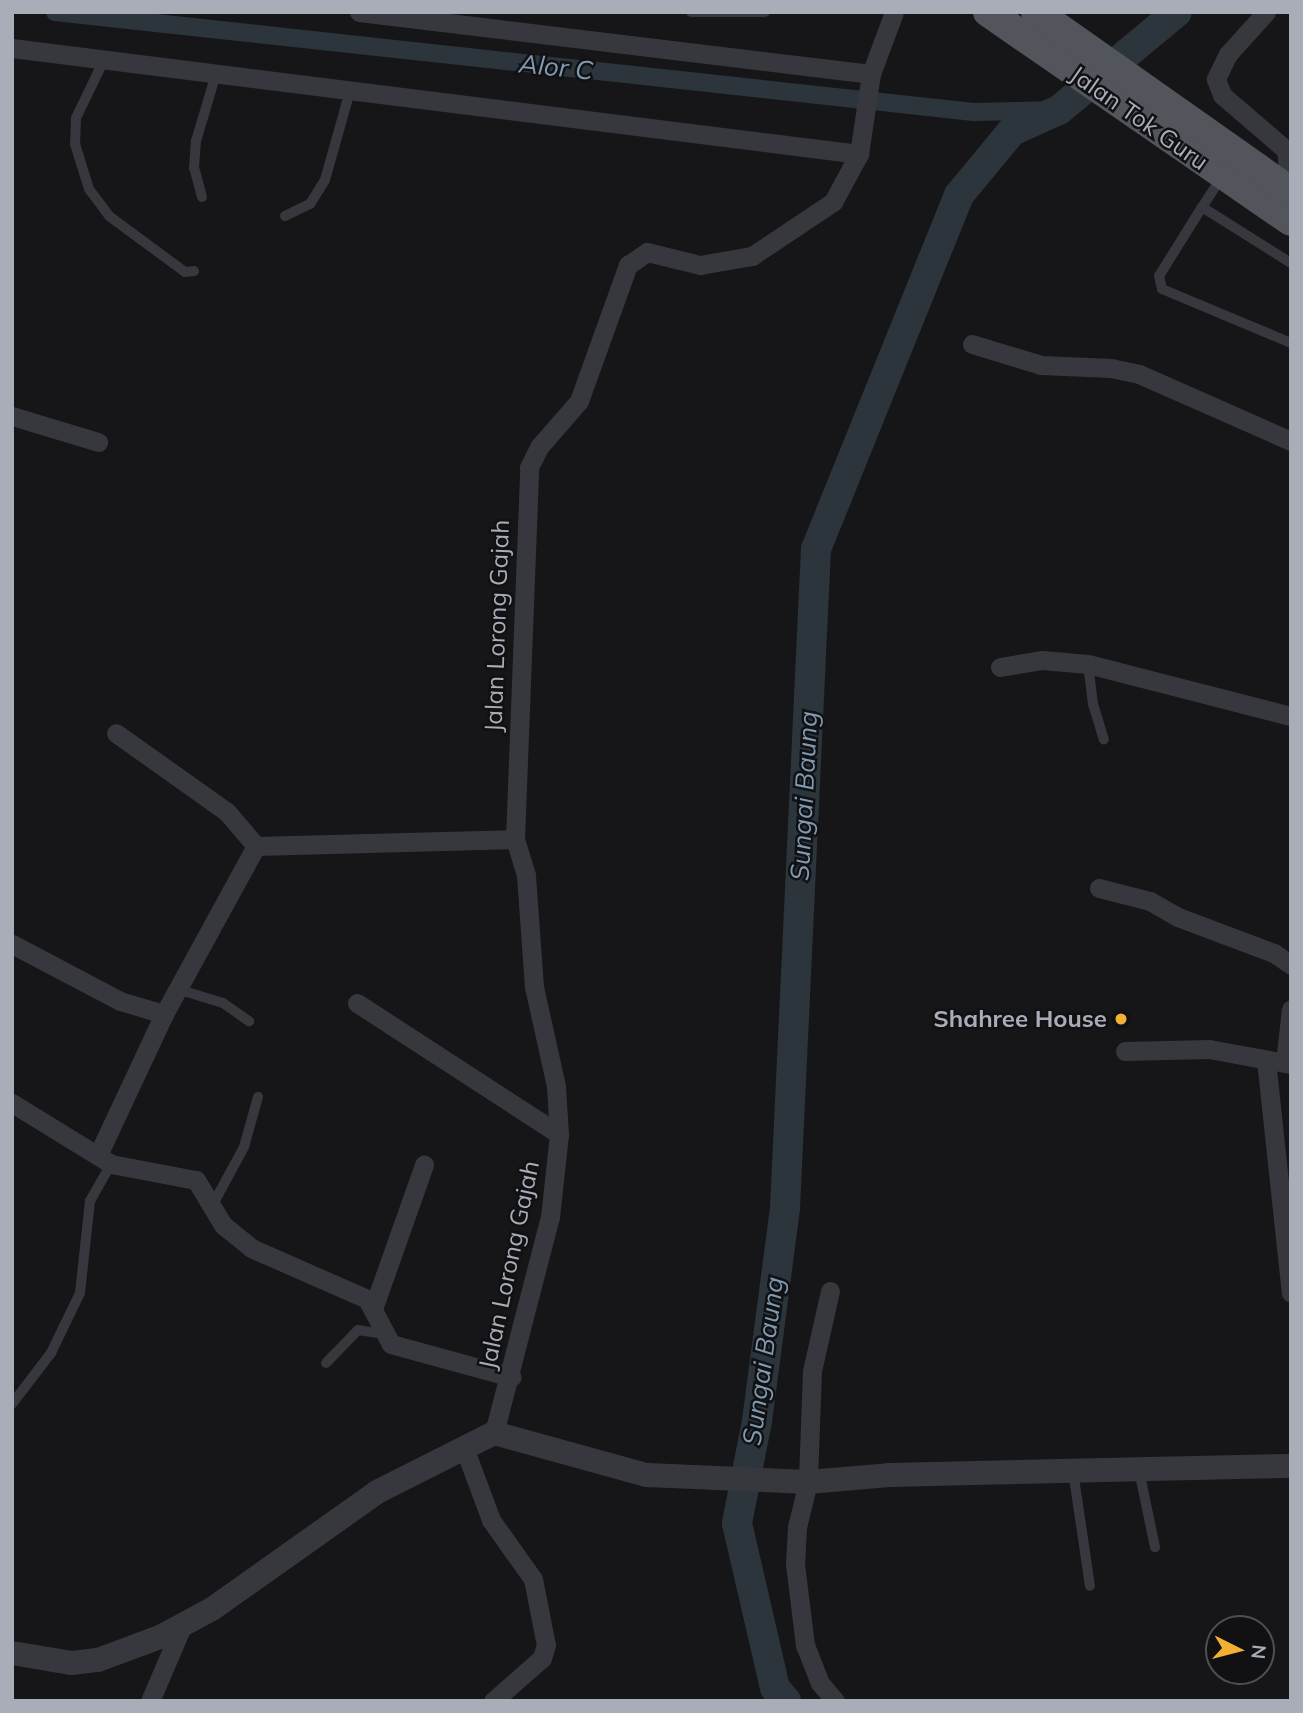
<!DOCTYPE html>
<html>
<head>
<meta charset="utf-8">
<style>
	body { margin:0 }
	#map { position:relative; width:1303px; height:1713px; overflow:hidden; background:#161618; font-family:Mulish,sans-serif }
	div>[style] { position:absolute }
	.canal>* { height:18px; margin:-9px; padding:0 9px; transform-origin:9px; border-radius:9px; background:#2c353c }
	.river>* { height:30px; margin:-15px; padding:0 15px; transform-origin:15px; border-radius:15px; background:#2c353c }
	.service>* { height:10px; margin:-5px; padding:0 5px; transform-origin:5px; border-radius:5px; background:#37383d }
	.minor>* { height:19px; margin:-9.5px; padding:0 9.5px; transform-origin:9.5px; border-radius:9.5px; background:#37383d }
	.tertiary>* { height:24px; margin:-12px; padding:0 12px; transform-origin:12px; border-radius:12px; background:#37383d }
	.primary>* { height:30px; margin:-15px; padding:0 15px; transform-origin:15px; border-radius:15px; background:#53555c }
	.dots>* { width:19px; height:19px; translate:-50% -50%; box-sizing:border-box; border:4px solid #111113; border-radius:50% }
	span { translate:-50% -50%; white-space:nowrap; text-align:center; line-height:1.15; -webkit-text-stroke:5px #111113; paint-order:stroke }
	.street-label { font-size:24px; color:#a8adb8 }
	.poi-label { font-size:24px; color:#a8adb8; font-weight:700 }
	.right { translate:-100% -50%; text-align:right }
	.water-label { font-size:26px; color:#7f9bb3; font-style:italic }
	.frame { position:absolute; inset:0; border:14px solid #a8adb8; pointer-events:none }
	.north { position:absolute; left:1205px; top:1615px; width:70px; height:70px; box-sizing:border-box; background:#111113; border:2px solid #4d4f55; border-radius:50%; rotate:96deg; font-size:19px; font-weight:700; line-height:28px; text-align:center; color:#a8adb8 }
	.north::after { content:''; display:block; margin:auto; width:24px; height:32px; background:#f2b134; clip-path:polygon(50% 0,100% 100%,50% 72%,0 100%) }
</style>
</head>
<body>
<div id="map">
	<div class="canal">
		<div style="left:55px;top:12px;width:924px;rotate:6.21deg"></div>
		<div style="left:974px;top:112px;width:85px;rotate:-1.3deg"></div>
	</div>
	<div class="river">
		<div style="left:786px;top:1701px;width:17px;rotate:-130deg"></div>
		<div style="left:775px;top:1688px;width:169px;rotate:-103deg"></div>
		<div style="left:737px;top:1523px;width:104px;rotate:-78.9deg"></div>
		<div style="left:757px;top:1421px;width:215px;rotate:-82.5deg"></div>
		<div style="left:785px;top:1208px;width:660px;rotate:-87.31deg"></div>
		<div style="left:816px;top:549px;width:382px;rotate:-68deg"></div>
		<div style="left:959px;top:195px;width:83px;rotate:-50.4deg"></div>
		<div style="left:1012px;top:131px;width:51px;rotate:-24.1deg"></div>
		<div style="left:1059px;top:110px;width:153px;rotate:-39.7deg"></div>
	</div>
	<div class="service">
		<div style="left:691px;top:12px;width:74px"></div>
		<div style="left:104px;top:60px;width:64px;rotate:115.8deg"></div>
		<div style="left:76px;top:118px;width:26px;rotate:92deg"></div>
		<div style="left:75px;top:144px;width:47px;rotate:72.7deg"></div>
		<div style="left:89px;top:189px;width:34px;rotate:53deg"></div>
		<div style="left:109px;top:216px;width:94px;rotate:36.4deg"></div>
		<div style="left:185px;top:272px;width:9px;rotate:-6deg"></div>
		<div style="left:1221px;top:178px;width:35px;rotate:123deg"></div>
		<div style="left:1202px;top:207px;width:105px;rotate:32.2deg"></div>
		<div style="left:202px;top:197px;width:30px;rotate:-105deg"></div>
		<div style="left:194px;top:168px;width:27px;rotate:-86deg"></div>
		<div style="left:196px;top:141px;width:70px;rotate:-73.4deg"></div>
		<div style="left:1202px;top:207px;width:81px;rotate:121.9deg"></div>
		<div style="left:1159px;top:276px;width:13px;rotate:77deg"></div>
		<div style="left:1162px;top:289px;width:140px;rotate:22.7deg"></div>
		<div style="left:285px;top:216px;width:28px;rotate:-26deg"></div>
		<div style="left:310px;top:204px;width:28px;rotate:-58deg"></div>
		<div style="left:325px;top:180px;width:92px;rotate:-74.3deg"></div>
		<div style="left:1088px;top:664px;width:40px;rotate:82.9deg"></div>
		<div style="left:1093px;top:704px;width:37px;rotate:73deg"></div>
		<div style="left:177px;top:989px;width:48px;rotate:16.9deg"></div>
		<div style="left:223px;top:1003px;width:32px;rotate:35deg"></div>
		<div style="left:212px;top:1206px;width:67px;rotate:-61.5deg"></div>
		<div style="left:244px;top:1147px;width:52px;rotate:-74.4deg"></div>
		<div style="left:326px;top:1363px;width:46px;rotate:-45.9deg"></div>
		<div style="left:358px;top:1330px;width:25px;rotate:9deg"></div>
		<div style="left:12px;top:1404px;width:64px;rotate:-52.6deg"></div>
		<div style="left:51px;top:1353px;width:67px;rotate:-64.2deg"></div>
		<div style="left:80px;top:1293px;width:93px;rotate:-83.8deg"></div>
		<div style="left:90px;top:1201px;width:43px;rotate:-60.4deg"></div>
		<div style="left:1139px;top:1470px;width:79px;rotate:78.3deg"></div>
		<div style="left:1073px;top:1471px;width:116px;rotate:81.6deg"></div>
	</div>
	<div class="minor">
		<div style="left:359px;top:12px;width:516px;rotate:6.9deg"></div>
		<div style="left:1266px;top:12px;width:57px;rotate:132.1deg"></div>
		<div style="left:1228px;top:54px;width:28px;rotate:116deg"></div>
		<div style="left:1216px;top:79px;width:17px;rotate:69deg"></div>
		<div style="left:1222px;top:95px;width:84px;rotate:40.7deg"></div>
		<div style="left:1286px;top:150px;width:19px;rotate:84deg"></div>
		<div style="left:1288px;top:169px;width:18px;rotate:135deg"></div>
		<div style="left:12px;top:48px;width:854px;rotate:7.13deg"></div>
		<div style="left:972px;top:344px;width:72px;rotate:16.9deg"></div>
		<div style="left:1041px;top:365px;width:70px;rotate:2.5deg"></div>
		<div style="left:1111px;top:368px;width:29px;rotate:12deg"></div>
		<div style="left:1139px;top:374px;width:166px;rotate:23.8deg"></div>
		<div style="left:12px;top:416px;width:90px;rotate:16.8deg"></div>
		<div style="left:1000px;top:667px;width:43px;rotate:-9.5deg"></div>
		<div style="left:1042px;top:660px;width:46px;rotate:5deg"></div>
		<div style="left:1088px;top:664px;width:210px;rotate:14.4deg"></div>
		<div style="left:256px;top:846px;width:259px;rotate:-1.5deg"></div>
		<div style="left:1099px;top:888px;width:53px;rotate:14.3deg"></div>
		<div style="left:1150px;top:901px;width:32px;rotate:30deg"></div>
		<div style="left:1178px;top:917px;width:103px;rotate:20.6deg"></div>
		<div style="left:1274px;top:953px;width:21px;rotate:35deg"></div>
		<div style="left:12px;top:944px;width:122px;rotate:27.8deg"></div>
		<div style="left:120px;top:1001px;width:46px;rotate:16.5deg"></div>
		<div style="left:164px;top:1014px;width:192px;rotate:-61.3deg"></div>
		<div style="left:256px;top:846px;width:45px;rotate:-130.5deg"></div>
		<div style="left:227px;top:812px;width:136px;rotate:-144.6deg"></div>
		<div style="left:357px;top:1003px;width:241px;rotate:33deg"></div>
		<div style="left:1125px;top:1051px;width:84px;rotate:-1.4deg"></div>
		<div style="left:1209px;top:1049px;width:83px;rotate:10.4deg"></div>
		<div style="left:1266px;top:1060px;width:234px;rotate:83.9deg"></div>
		<div style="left:1285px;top:1063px;width:54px;rotate:-83.7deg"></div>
		<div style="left:12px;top:1103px;width:116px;rotate:31.6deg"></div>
		<div style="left:111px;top:1164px;width:86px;rotate:10.7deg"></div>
		<div style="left:196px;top:1180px;width:52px;rotate:59deg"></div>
		<div style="left:223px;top:1225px;width:36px;rotate:39deg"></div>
		<div style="left:251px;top:1248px;width:127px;rotate:23.7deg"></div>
		<div style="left:367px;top:1299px;width:51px;rotate:61.9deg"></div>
		<div style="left:391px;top:1344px;width:125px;rotate:15.3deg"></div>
		<div style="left:98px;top:1155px;width:156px;rotate:-64.9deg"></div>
		<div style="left:830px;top:1291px;width:82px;rotate:102.7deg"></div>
		<div style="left:812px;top:1371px;width:111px;rotate:92.1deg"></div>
		<div style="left:808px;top:1482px;width:46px;rotate:103.7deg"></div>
		<div style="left:797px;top:1527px;width:37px;rotate:93deg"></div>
		<div style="left:795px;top:1564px;width:82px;rotate:83deg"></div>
		<div style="left:805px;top:1645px;width:41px;rotate:68.5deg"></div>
		<div style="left:820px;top:1683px;width:23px;rotate:50deg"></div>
		<div style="left:374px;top:1306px;width:150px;rotate:-70.5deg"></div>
		<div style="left:494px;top:1433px;width:223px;rotate:-75.5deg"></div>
		<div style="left:550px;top:1217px;width:83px;rotate:-83.8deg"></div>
		<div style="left:559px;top:1134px;width:48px;rotate:-93.6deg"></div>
		<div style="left:556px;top:1086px;width:101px;rotate:-102.5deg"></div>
		<div style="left:534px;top:987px;width:112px;rotate:-94.1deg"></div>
		<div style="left:526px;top:875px;width:38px;rotate:-107deg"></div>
		<div style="left:515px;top:839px;width:372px;rotate:-87.8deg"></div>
		<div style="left:529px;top:467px;width:22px;rotate:-63deg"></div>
		<div style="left:539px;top:447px;width:61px;rotate:-49deg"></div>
		<div style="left:579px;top:401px;width:145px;rotate:-70.2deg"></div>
		<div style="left:628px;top:265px;width:23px;rotate:-34deg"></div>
		<div style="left:647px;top:252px;width:55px;rotate:13.8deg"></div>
		<div style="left:700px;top:265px;width:53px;rotate:-9.8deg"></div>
		<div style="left:752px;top:256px;width:97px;rotate:-33.7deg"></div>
		<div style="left:833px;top:202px;width:55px;rotate:-61.6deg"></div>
		<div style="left:859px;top:154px;width:81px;rotate:-81.5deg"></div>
		<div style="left:871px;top:74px;width:66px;rotate:-69.6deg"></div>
		<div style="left:465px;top:1450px;width:75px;rotate:69.6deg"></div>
		<div style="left:491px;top:1520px;width:72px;rotate:54.6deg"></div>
		<div style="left:533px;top:1579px;width:67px;rotate:78.9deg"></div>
		<div style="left:546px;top:1645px;width:14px;rotate:107deg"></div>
		<div style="left:542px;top:1658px;width:65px;rotate:138.7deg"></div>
		<div style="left:150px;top:1701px;width:84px;rotate:-66.8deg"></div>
	</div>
	<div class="tertiary">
		<div style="left:12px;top:1653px;width:61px;rotate:9.5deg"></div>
		<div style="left:72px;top:1663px;width:26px;rotate:-7deg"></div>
		<div style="left:98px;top:1660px;width:66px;rotate:-20.4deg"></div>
		<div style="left:160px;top:1637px;width:59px;rotate:-28.3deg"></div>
		<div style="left:212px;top:1609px;width:202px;rotate:-35.3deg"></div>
		<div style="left:377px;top:1492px;width:131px;rotate:-26.8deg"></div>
		<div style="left:494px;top:1433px;width:159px;rotate:15.4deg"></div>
		<div style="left:647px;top:1475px;width:161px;rotate:2.5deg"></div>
		<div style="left:808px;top:1482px;width:81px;rotate:-4.9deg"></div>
		<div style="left:889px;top:1475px;width:402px;rotate:-1.3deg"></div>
	</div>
	<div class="primary">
		<div style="left:988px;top:12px;width:368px;rotate:34.6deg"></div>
		<div style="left:1036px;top:12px;width:312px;rotate:35.2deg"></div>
	</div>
	<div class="dots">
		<div style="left:1121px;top:1019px;background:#f2b134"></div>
	</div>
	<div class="street-label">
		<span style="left:1139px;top:118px;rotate:35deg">Jalan Tok Guru</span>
		<span style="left:497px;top:626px;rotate:-88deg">Jalan Lorong Gajah</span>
		<span style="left:509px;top:1265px;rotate:-78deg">Jalan Lorong Gajah</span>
	</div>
	<div class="poi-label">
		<span class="right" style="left:1107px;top:1019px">Shahree House</span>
	</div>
	<div class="water-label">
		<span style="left:556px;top:67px;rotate:6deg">Alor C</span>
		<span style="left:804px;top:796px;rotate:-87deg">Sungai Baung</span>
		<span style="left:763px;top:1361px;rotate:-82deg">Sungai Baung</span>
	</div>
	<div class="frame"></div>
	<div class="north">N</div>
</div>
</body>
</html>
